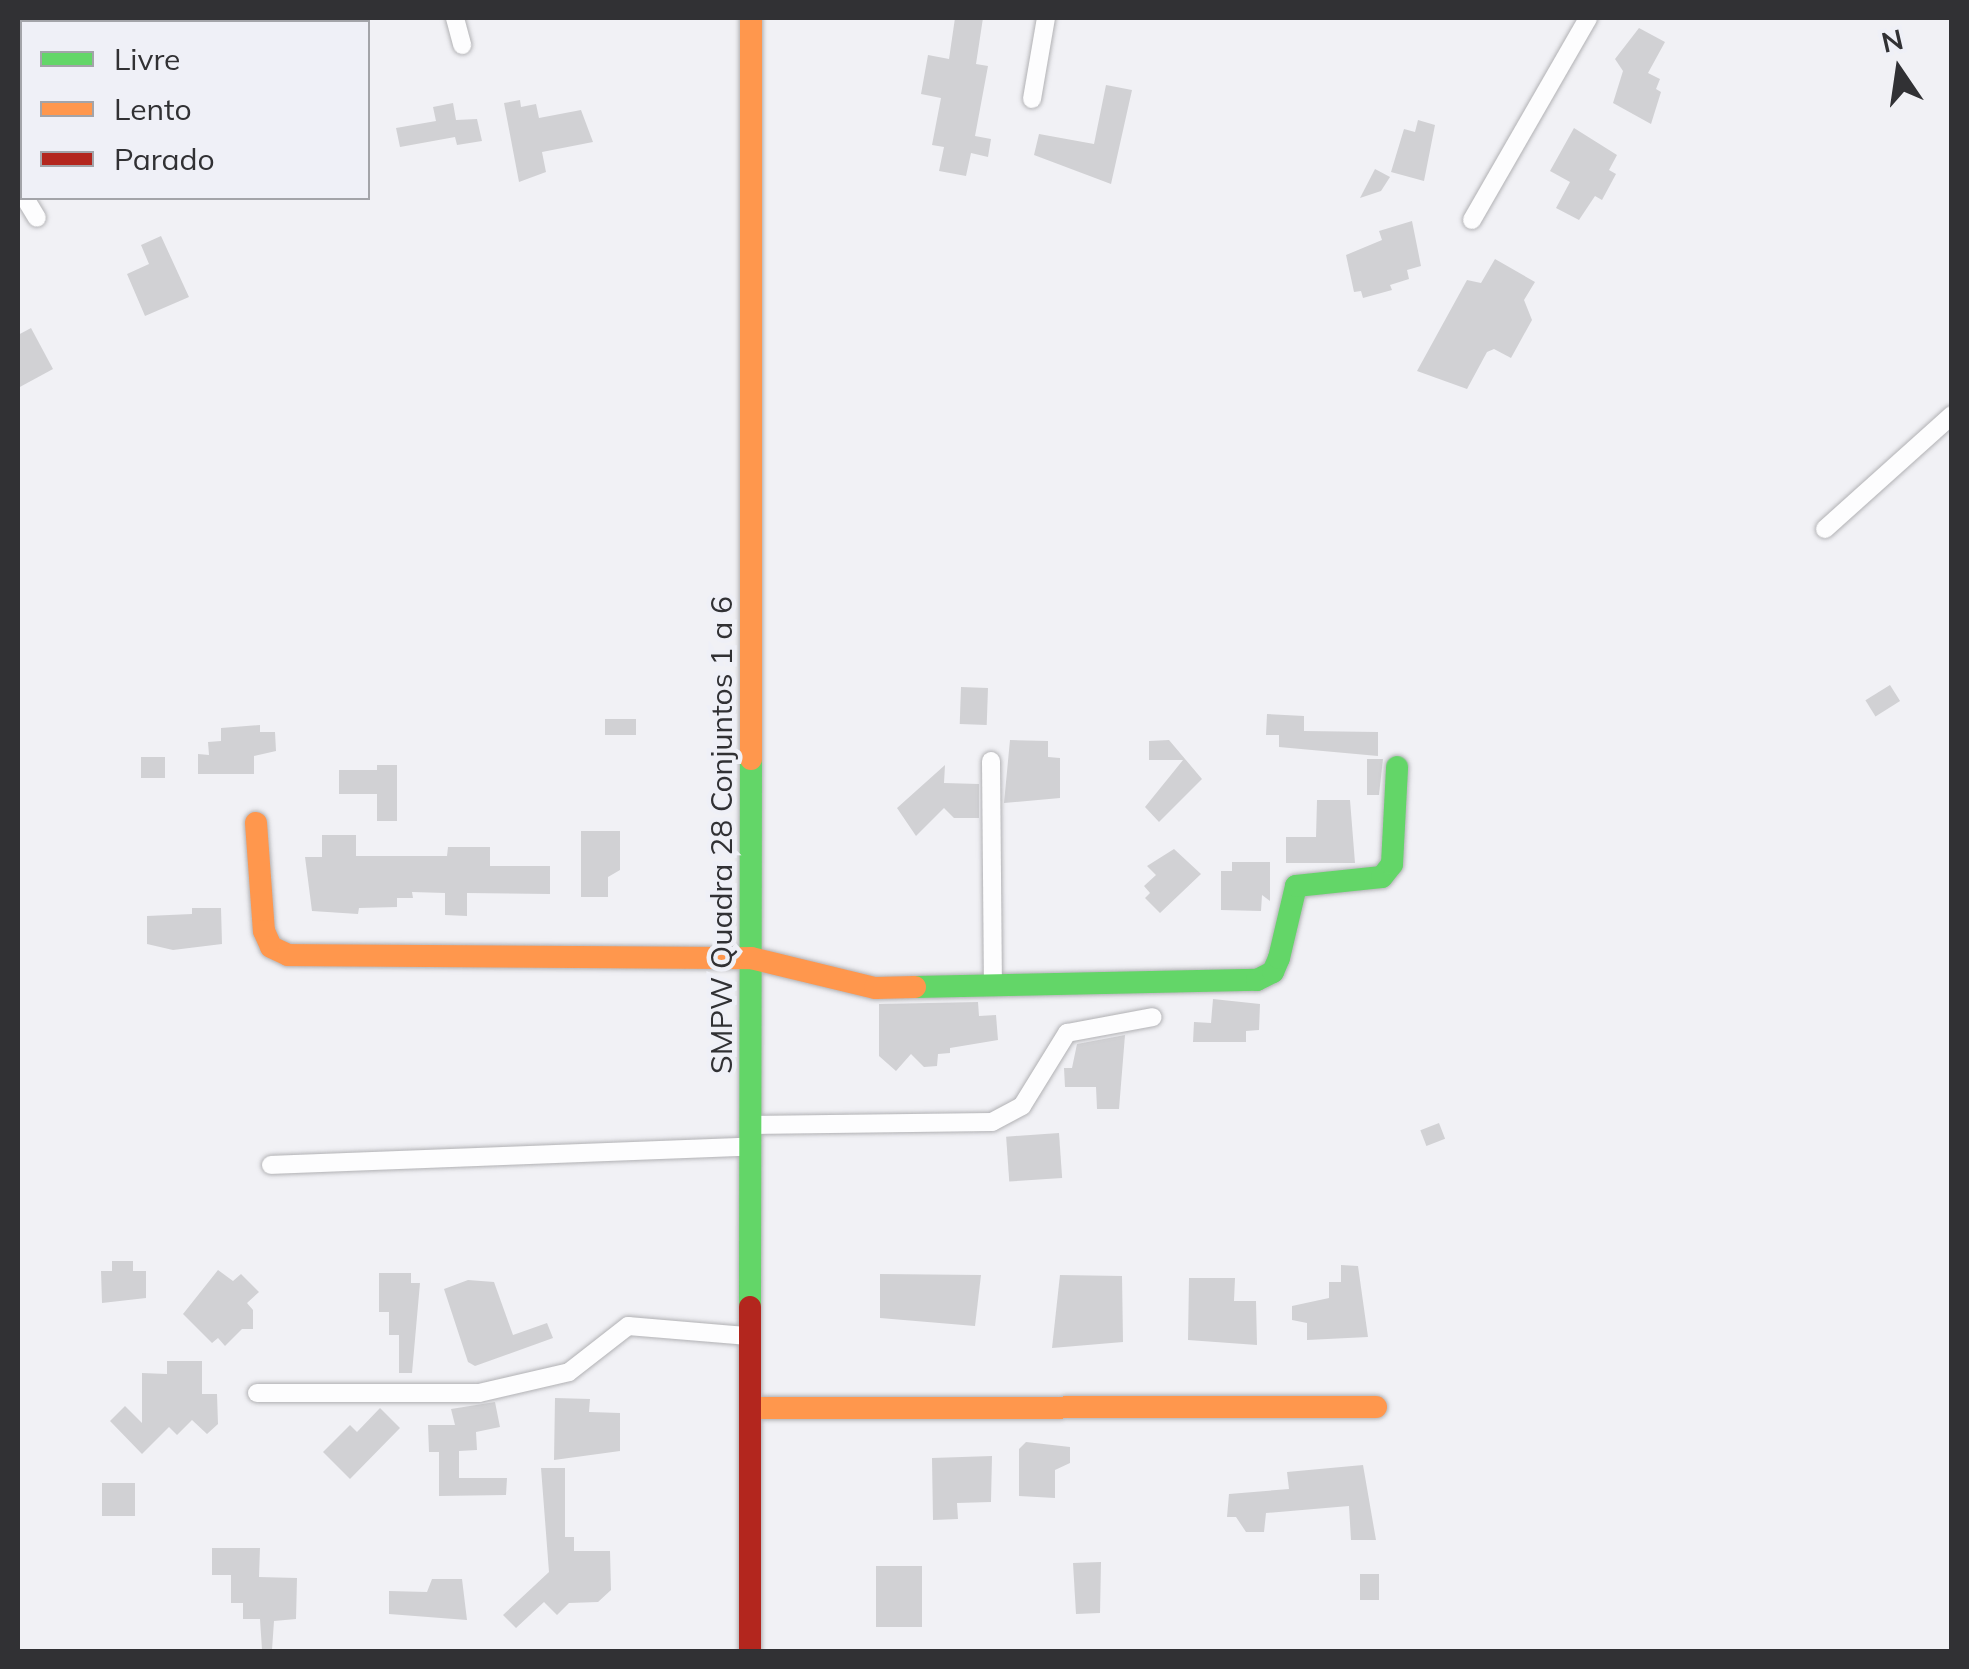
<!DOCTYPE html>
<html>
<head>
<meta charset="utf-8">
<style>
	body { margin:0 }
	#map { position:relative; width:1969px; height:1669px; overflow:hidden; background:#f1f1f5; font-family:Mulish,sans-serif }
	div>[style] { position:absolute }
	.building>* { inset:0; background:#d1d1d4; transform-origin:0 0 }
	.roads { filter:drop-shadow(0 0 2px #b1b1b4) drop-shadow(0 0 2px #b1b1b4) }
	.street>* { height:18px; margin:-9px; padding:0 9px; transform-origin:9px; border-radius:9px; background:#fdfdfe }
	.fast>* { height:22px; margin:-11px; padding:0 11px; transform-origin:11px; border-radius:11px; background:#63d668 }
	.slow>* { height:22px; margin:-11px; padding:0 11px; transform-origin:11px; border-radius:11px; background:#ff974d }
	.jam>* { height:22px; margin:-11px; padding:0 11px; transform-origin:11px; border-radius:11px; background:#b3261e }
	span { translate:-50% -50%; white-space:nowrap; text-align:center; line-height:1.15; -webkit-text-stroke:9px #eff0f7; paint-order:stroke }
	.street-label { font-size:30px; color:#313134 }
	.frame { position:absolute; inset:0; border:20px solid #313134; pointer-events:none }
	.legend { position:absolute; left:20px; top:20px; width:350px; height:180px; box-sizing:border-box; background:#eff0f7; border:2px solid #a3a4a9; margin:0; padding:12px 18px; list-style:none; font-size:30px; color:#313134 }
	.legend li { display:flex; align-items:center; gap:20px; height:50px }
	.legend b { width:50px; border:2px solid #a3a4a9 }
	.north { position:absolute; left:1849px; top:20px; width:100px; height:100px; -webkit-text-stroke:8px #eff0f7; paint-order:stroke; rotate:347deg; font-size:28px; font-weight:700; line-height:40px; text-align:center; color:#313134 }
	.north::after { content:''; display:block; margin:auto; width:35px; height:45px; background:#313134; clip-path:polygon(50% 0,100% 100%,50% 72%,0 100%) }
</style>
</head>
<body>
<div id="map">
	<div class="building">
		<div style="clip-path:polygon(955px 18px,983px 18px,976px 64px,988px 66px,975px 136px,991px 139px,988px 157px,971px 153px,966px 176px,939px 171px,944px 147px,932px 145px,941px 98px,921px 94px,928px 55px,949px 59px)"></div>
		<div style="clip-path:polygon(1639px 28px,1665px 42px,1648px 73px,1660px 79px,1656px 89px,1661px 92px,1651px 124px,1613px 103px,1623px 71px,1615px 59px)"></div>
		<div style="clip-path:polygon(1106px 85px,1132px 90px,1111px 184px,1034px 155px,1039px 134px,1094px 144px)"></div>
		<div style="clip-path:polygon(520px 100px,521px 107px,536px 104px,539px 118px,581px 110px,593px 142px,542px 152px,546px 172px,519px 182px,504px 103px)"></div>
		<div style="clip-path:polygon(453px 103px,456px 120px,477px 119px,482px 141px,457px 145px,455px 137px,400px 147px,396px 128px,436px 121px,433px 107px)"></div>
		<div style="clip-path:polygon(1418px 120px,1435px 125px,1424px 181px,1391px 172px,1404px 129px,1415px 132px)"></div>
		<div style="clip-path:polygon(1574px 128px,1617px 155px,1609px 170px,1616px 174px,1602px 200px,1595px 196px,1579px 220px,1556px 208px,1570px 182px,1550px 171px)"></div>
		<div style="clip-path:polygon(1375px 169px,1390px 177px,1381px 191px,1360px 198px)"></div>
		<div style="clip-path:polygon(1412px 221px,1421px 266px,1407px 270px,1409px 279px,1390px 285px,1392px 290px,1363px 298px,1361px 291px,1354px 292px,1346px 255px,1382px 240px,1379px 231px)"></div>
		<div style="clip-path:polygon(161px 236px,189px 297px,145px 316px,127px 274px,149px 264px,141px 245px)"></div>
		<div style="clip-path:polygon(1495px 259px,1535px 282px,1524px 300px,1532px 320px,1511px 358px,1494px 349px,1487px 352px,1467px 389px,1417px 371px,1467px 280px,1481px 283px)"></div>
		<div style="clip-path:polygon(31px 328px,53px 369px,18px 388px,18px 335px)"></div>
		<div style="left:1890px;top:685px;width:19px;height:29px;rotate:58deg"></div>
		<div style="left:988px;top:688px;width:37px;height:27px;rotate:92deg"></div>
		<div style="clip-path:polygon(1267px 714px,1304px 716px,1304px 731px,1378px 732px,1378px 756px,1279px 747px,1279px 735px,1266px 735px)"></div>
		<div style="left:605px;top:719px;width:31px;height:16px"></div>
		<div style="clip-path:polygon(260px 725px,260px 732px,275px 732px,276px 751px,254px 756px,254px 774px,198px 774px,198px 754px,209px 755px,208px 742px,221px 741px,221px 728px)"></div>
		<div style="clip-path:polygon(1010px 740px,1048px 741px,1048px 757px,1060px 758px,1060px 798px,1004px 803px)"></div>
		<div style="clip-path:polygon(1169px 740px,1202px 779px,1159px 822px,1145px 807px,1183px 760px,1149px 760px,1149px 741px)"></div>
		<div style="left:141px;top:757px;width:24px;height:21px"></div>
		<div style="clip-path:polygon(1367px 759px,1383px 759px,1379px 795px,1367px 795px)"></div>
		<div style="clip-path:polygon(377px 765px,397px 765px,397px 821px,377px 821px,377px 794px,339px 794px,339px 770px,377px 770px)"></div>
		<div style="clip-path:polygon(945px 765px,944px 783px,979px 784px,979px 818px,954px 818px,944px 808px,916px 836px,897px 808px)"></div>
		<div style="clip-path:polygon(1317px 800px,1350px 800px,1355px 863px,1286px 863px,1286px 837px,1316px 837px)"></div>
		<div style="clip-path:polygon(581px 831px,620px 831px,620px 870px,608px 877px,608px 897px,581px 897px)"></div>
		<div style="clip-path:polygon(322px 835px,356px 835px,356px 856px,447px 856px,448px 847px,490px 847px,490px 866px,550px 866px,550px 894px,467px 893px,467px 916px,445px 915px,445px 893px,412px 892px,413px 898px,397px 898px,397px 907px,359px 908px,358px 914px,312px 911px,305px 857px,322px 857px)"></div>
		<div style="clip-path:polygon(1174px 849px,1201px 874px,1160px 913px,1145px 898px,1150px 893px,1144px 886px,1156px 875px,1147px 866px)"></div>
		<div style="clip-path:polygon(1232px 862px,1270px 862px,1270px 901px,1262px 895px,1261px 911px,1221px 910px,1221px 871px,1232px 871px)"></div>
		<div style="clip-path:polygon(192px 908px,221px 908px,222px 944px,173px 950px,147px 944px,147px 916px,192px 914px)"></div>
		<div style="clip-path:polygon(1213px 999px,1260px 1004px,1259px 1030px,1246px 1031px,1246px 1042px,1193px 1042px,1194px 1022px,1211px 1023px)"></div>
		<div style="clip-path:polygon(978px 1002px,979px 1016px,996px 1015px,998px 1040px,950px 1048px,950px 1053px,938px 1054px,937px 1066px,924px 1067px,911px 1054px,896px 1071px,879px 1056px,879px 1004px)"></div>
		<div style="clip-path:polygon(1125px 1035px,1119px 1109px,1097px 1109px,1096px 1087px,1065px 1087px,1064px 1068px,1072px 1068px,1077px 1044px)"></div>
		<div style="left:1439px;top:1123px;width:17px;height:20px;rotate:69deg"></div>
		<div style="left:1059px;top:1133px;width:45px;height:53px;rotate:86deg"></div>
		<div style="clip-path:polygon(112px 1261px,133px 1261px,133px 1271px,146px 1271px,146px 1298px,102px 1303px,101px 1271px,112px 1271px)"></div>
		<div style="clip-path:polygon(1341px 1265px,1358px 1266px,1368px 1337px,1307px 1340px,1307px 1323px,1292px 1320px,1292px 1306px,1329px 1298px,1329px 1282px,1341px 1282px)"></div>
		<div style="clip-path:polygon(218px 1270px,233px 1281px,241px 1274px,259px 1292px,247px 1303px,253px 1310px,253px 1329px,242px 1329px,225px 1346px,218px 1338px,212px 1343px,183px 1314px)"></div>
		<div style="clip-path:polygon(379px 1273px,411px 1273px,411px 1283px,420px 1283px,412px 1373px,399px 1373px,399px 1335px,389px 1335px,389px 1312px,379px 1312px)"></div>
		<div style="clip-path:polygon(880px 1274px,981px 1275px,975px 1326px,880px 1318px)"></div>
		<div style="clip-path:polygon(1060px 1275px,1122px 1276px,1123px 1342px,1052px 1348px)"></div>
		<div style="clip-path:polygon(1189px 1278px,1235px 1278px,1234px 1301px,1256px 1301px,1257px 1345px,1188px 1340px)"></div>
		<div style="clip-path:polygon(468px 1280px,494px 1282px,513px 1335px,547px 1323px,553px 1338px,475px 1366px,468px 1362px,444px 1289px)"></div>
		<div style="clip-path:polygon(167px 1361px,202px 1361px,202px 1394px,217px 1394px,218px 1424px,207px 1434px,192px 1420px,177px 1435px,169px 1427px,142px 1454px,110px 1421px,125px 1406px,142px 1423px,142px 1373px,167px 1374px)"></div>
		<div style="clip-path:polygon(555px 1398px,590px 1399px,589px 1412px,620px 1413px,620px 1451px,554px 1460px)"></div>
		<div style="clip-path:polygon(495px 1402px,500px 1427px,476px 1432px,477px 1450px,459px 1451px,459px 1478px,507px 1478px,506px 1495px,439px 1496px,439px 1452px,429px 1452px,428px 1425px,455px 1425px,451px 1409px)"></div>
		<div style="clip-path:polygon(380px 1408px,400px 1428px,350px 1479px,323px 1452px,350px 1425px,357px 1432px)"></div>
		<div style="clip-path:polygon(1026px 1442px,1070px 1447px,1070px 1463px,1055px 1470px,1055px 1498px,1019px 1496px,1019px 1449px)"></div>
		<div style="clip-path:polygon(992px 1456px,991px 1502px,957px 1503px,958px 1519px,933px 1520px,932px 1458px)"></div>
		<div style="clip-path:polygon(1363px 1465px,1376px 1540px,1351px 1540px,1349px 1506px,1266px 1513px,1264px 1532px,1246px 1532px,1236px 1517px,1227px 1517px,1229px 1494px,1289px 1489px,1287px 1472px)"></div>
		<div style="clip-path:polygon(541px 1468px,565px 1468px,565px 1537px,574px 1537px,574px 1551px,610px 1551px,611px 1590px,598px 1602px,569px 1603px,557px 1615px,544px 1602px,516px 1628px,503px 1615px,549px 1572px)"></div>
		<div style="left:102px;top:1483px;width:33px;height:33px"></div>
		<div style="clip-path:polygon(212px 1548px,260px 1548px,259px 1577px,297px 1578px,296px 1619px,274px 1621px,272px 1650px,262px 1650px,260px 1619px,243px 1619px,243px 1603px,231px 1603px,231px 1575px,212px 1575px)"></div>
		<div style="clip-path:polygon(1101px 1562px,1100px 1613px,1076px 1614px,1073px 1563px)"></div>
		<div style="left:876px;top:1566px;width:46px;height:61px"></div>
		<div style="left:1360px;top:1574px;width:19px;height:26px"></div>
		<div style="clip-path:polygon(432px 1579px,462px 1579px,467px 1620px,389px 1614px,389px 1591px,427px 1592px)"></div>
	</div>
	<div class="roads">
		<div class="street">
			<div style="left:207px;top:18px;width:4px;rotate:63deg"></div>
			<div style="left:455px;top:18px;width:28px;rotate:75deg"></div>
			<div style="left:1032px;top:99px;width:82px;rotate:-80.2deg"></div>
			<div style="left:25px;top:198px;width:23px;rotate:59deg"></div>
			<div style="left:1472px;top:220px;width:233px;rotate:-60.1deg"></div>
			<div style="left:1825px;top:529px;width:171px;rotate:-41.9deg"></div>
			<div style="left:991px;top:761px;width:224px;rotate:89.5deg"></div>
			<div style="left:750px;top:1125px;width:242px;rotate:-0.7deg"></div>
			<div style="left:992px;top:1122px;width:34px;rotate:-28deg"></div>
			<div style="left:1022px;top:1106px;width:86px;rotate:-58.3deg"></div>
			<div style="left:1067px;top:1033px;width:87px;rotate:-10.5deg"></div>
			<div style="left:271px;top:1165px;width:478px;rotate:-2.2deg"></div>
			<div style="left:257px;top:1393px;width:222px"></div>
			<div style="left:479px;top:1393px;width:92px;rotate:-13.1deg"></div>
			<div style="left:569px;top:1372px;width:75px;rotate:-37.9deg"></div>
			<div style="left:628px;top:1326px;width:118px;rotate:4.8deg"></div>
		</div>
		<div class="fast">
			<div style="left:915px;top:987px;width:342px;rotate:-1.2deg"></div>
			<div style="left:1257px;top:980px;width:18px;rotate:-27deg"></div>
			<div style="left:1273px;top:972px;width:15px;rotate:-67deg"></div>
			<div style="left:1279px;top:958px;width:74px;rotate:-76.7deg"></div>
			<div style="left:1296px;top:886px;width:86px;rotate:-6deg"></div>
			<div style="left:1382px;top:877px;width:16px;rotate:-52deg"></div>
			<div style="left:1392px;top:864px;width:97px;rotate:-87deg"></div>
			<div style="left:750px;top:1307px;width:548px;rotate:-89.9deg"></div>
		</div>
		<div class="slow">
			<div style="left:751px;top:759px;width:741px;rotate:-90deg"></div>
			<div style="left:256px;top:823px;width:108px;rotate:85.8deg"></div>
			<div style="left:264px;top:931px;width:17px;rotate:66deg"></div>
			<div style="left:271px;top:947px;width:19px;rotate:25deg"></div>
			<div style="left:288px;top:955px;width:463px;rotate:0.4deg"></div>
			<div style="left:751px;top:958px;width:128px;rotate:13.6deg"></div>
			<div style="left:875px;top:988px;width:40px;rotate:-1.4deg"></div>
			<div style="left:750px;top:1408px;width:626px;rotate:-0.09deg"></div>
		</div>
		<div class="jam">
			<div style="left:750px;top:1652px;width:345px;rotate:-90deg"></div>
		</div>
	</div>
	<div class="street-label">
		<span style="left:721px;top:835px;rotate:-90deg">SMPW Quadra 28 Conjuntos 1 a 6</span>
	</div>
	<div class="frame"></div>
	<ul class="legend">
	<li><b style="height:12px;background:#63d668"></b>Livre</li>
	<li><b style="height:12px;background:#ff974d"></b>Lento</li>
	<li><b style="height:12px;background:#b3261e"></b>Parado</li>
	</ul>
	<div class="north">N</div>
</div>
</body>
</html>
